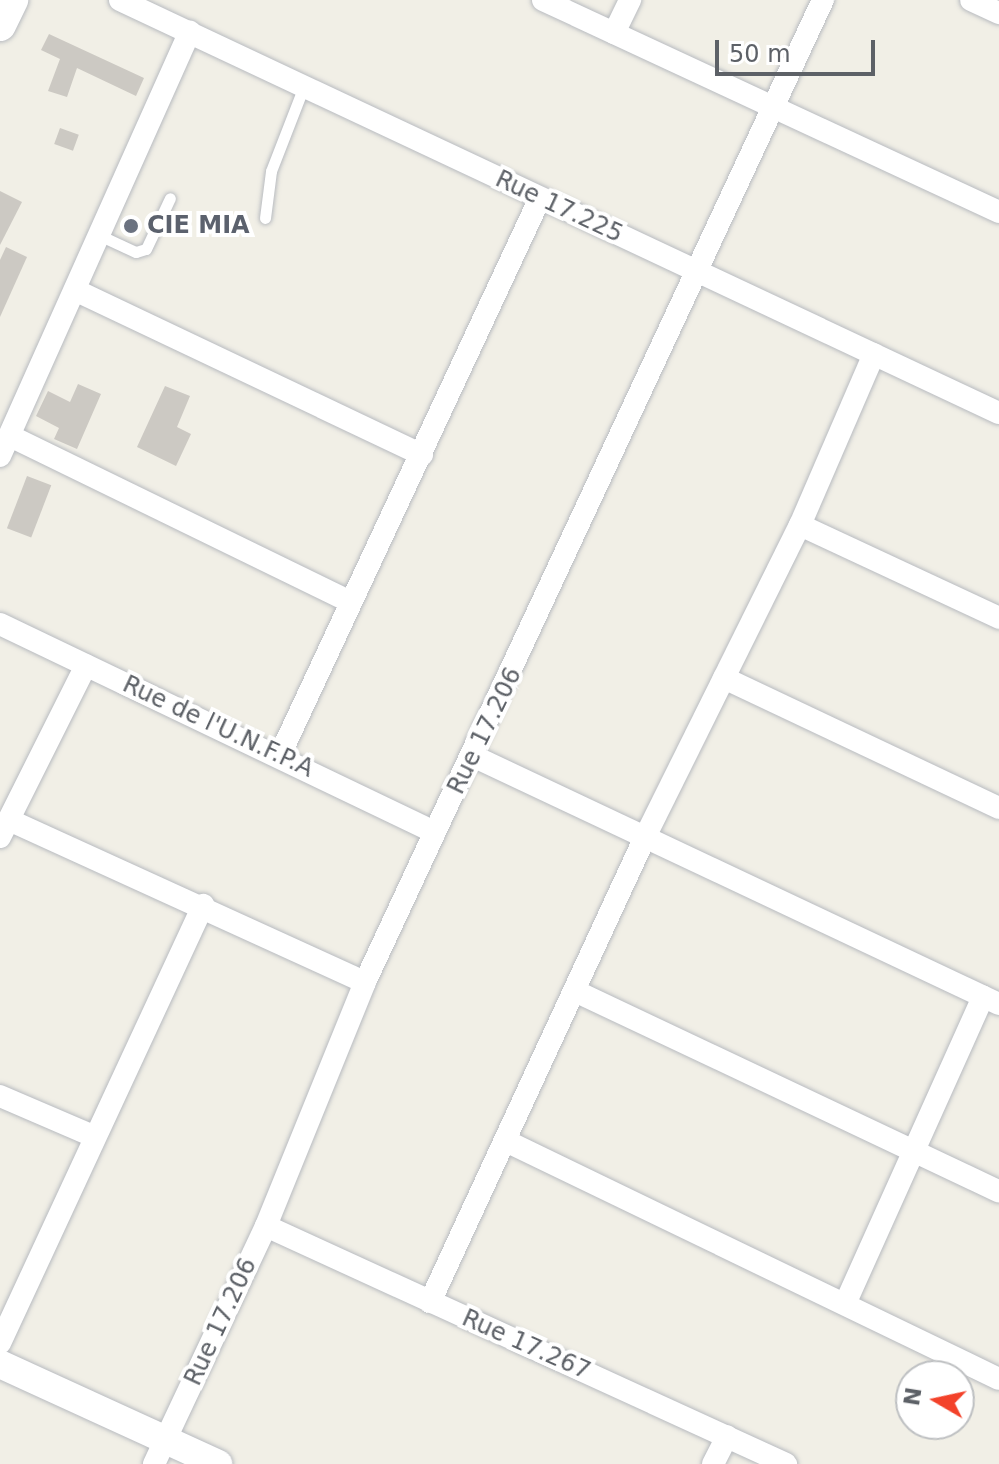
<!DOCTYPE html>
<html>
<head>
<meta charset="utf-8">
<style>
	body { margin:0 }
	#map { position:relative; width:999px; height:1464px; overflow:hidden; background:#f1efe6; font-family:"DejaVu Sans",sans-serif }
	div>[style] { position:absolute }
	.building>* { inset:0; background:#ccc9c3; transform-origin:0 0 }
	.roads { filter:drop-shadow(0 0 2px #b8bbc0) drop-shadow(0 0 2px #b8bbc0) }
	.service>* { height:11px; margin:-5.5px; padding:0 5.5px; transform-origin:5.5px; border-radius:5.5px; background:#fff }
	.minor>* { height:22px; margin:-11px; padding:0 11px; transform-origin:11px; border-radius:11px; background:#fff }
	.tertiary>* { height:28px; margin:-14px; padding:0 14px; transform-origin:14px; border-radius:14px; background:#fff }
	.secondary>* { height:32px; margin:-16px; padding:0 16px; transform-origin:16px; border-radius:16px; background:#fff }
	.dots>* { width:22px; height:22px; translate:-50% -50%; box-sizing:border-box; border:4px solid #fff; border-radius:50% }
	span { translate:-50% -50%; white-space:nowrap; text-align:center; line-height:1.15; -webkit-text-stroke:8px #fff; paint-order:stroke }
	.street-label { font-size:24px; color:#5d6167 }
	.worship-label { font-size:24px; color:#5b616d; font-weight:700 }
	.left { translate:0 -50%; text-align:left }
	.north { position:absolute; left:895px; top:1360px; width:80px; height:80px; box-sizing:border-box; background:#fff; border:2px solid #bec0c2; border-radius:50%; rotate:279deg; font-size:22px; font-weight:700; line-height:32px; text-align:center; color:#5d6167 }
	.north::after { content:''; display:block; margin:auto; width:28px; height:36px; background:#f3422a; clip-path:polygon(50% 0,100% 100%,50% 72%,0 100%) }
	.scale { position:absolute; left:715px; top:40px; width:160px; height:36px; box-sizing:border-box; border:4px solid #5d6167; border-top:0; padding-left:10px; font-size:24px; line-height:28px; white-space:nowrap; color:#5d6167; -webkit-text-stroke:6px #fff; paint-order:stroke }
</style>
</head>
<body>
<div id="map">
	<div class="building">
		<div style="clip-path:polygon(49px 34px,144px 78px,136px 96px,77px 68px,67px 97px,48px 91px,60px 59px,41px 50px)"></div>
		<div style="left:60px;top:128px;width:20px;height:17px;rotate:20deg"></div>
		<div style="clip-path:polygon(0 191px,22px 202px,0 245px)"></div>
		<div style="clip-path:polygon(6px 247px,27px 257px,0 317px,0 260px)"></div>
		<div style="clip-path:polygon(78px 384px,101px 394px,77px 449px,54px 439px,59px 428px,36px 416px,48px 391px,70px 402px)"></div>
		<div style="clip-path:polygon(165px 386px,190px 396px,177px 427px,191px 434px,176px 466px,137px 447px)"></div>
		<div style="left:27px;top:476px;width:26px;height:56px;rotate:21deg"></div>
	</div>
	<div class="roads">
		<div class="service">
			<div style="left:265px;top:218px;width:47px;rotate:-82.7deg"></div>
			<div style="left:271px;top:171px;width:91px;rotate:-68.8deg"></div>
			<div style="left:101px;top:236px;width:38px;rotate:25deg"></div>
			<div style="left:136px;top:252px;width:10px;rotate:-17deg"></div>
			<div style="left:146px;top:249px;width:56px;rotate:-64.8deg"></div>
		</div>
		<div class="minor">
			<div style="left:120px;top:0;width:971px;rotate:25.17deg"></div>
			<div style="left:543px;top:0;width:503px;rotate:24.93deg"></div>
			<div style="left:971px;top:0;width:31px;rotate:25deg"></div>
			<div style="left:614px;top:33px;width:37px;rotate:-64deg"></div>
			<div style="left:77px;top:291px;width:382px;rotate:25.4deg"></div>
			<div style="left:10px;top:436px;width:379px;rotate:26deg"></div>
			<div style="left:0;top:456px;width:465px;rotate:-65.9deg"></div>
			<div style="left:800px;top:525px;width:220px;rotate:25deg"></div>
			<div style="left:0;top:624px;width:482px;rotate:25.6deg"></div>
			<div style="left:724px;top:678px;width:304px;rotate:25.3deg"></div>
			<div style="left:280px;top:755px;width:615px;rotate:-64.98deg"></div>
			<div style="left:475px;top:757px;width:579px;rotate:25.24deg"></div>
			<div style="left:9px;top:820px;width:391px;rotate:24.5deg"></div>
			<div style="left:0;top:837px;width:192px;rotate:-63.4deg"></div>
			<div style="left:575px;top:991px;width:469px;rotate:25.3deg"></div>
			<div style="left:0;top:1096px;width:101px;rotate:23.3deg"></div>
			<div style="left:506px;top:1141px;width:547px;rotate:25.77deg"></div>
			<div style="left:266px;top:1226px;width:572px;rotate:24.59deg"></div>
			<div style="left:430px;top:1302px;width:515px;rotate:-65.18deg"></div>
			<div style="left:646px;top:835px;width:346px;rotate:-63.6deg"></div>
			<div style="left:800px;top:525px;width:186px;rotate:-66.6deg"></div>
			<div style="left:845px;top:1304px;width:337px;rotate:-65.8deg"></div>
			<div style="left:0;top:1343px;width:483px;rotate:-65.1deg"></div>
			<div style="left:154px;top:1464px;width:263px;rotate:-64.8deg"></div>
			<div style="left:266px;top:1226px;width:263px;rotate:-67.9deg"></div>
			<div style="left:365px;top:982px;width:1084px;rotate:-65deg"></div>
			<div style="left:713px;top:1464px;width:31px;rotate:-63deg"></div>
		</div>
		<div class="tertiary">
			<div style="left:0;top:1364px;width:240px;rotate:24.6deg"></div>
		</div>
		<div class="secondary">
			<div style="left:0;top:25px;width:28px;rotate:-64deg"></div>
		</div>
	</div>
	<div class="dots">
		<div style="left:131px;top:226px;background:#6b7280"></div>
	</div>
	<div class="street-label">
		<span style="left:559px;top:207px;rotate:25deg">Rue 17.225</span>
		<span style="left:218px;top:727px;rotate:25deg">Rue de l'U.N.F.P.A</span>
		<span style="left:485px;top:731px;rotate:-64deg">Rue 17.206</span>
		<span style="left:221px;top:1322px;rotate:-65deg">Rue 17.206</span>
		<span style="left:526px;top:1345px;rotate:24deg">Rue 17.267</span>
	</div>
	<div class="worship-label">
		<span class="left" style="left:147px;top:226px">CIE MIA</span>
	</div>
	<div class="north">N</div>
	<div class="scale">50 m</div>
</div>
</body>
</html>
